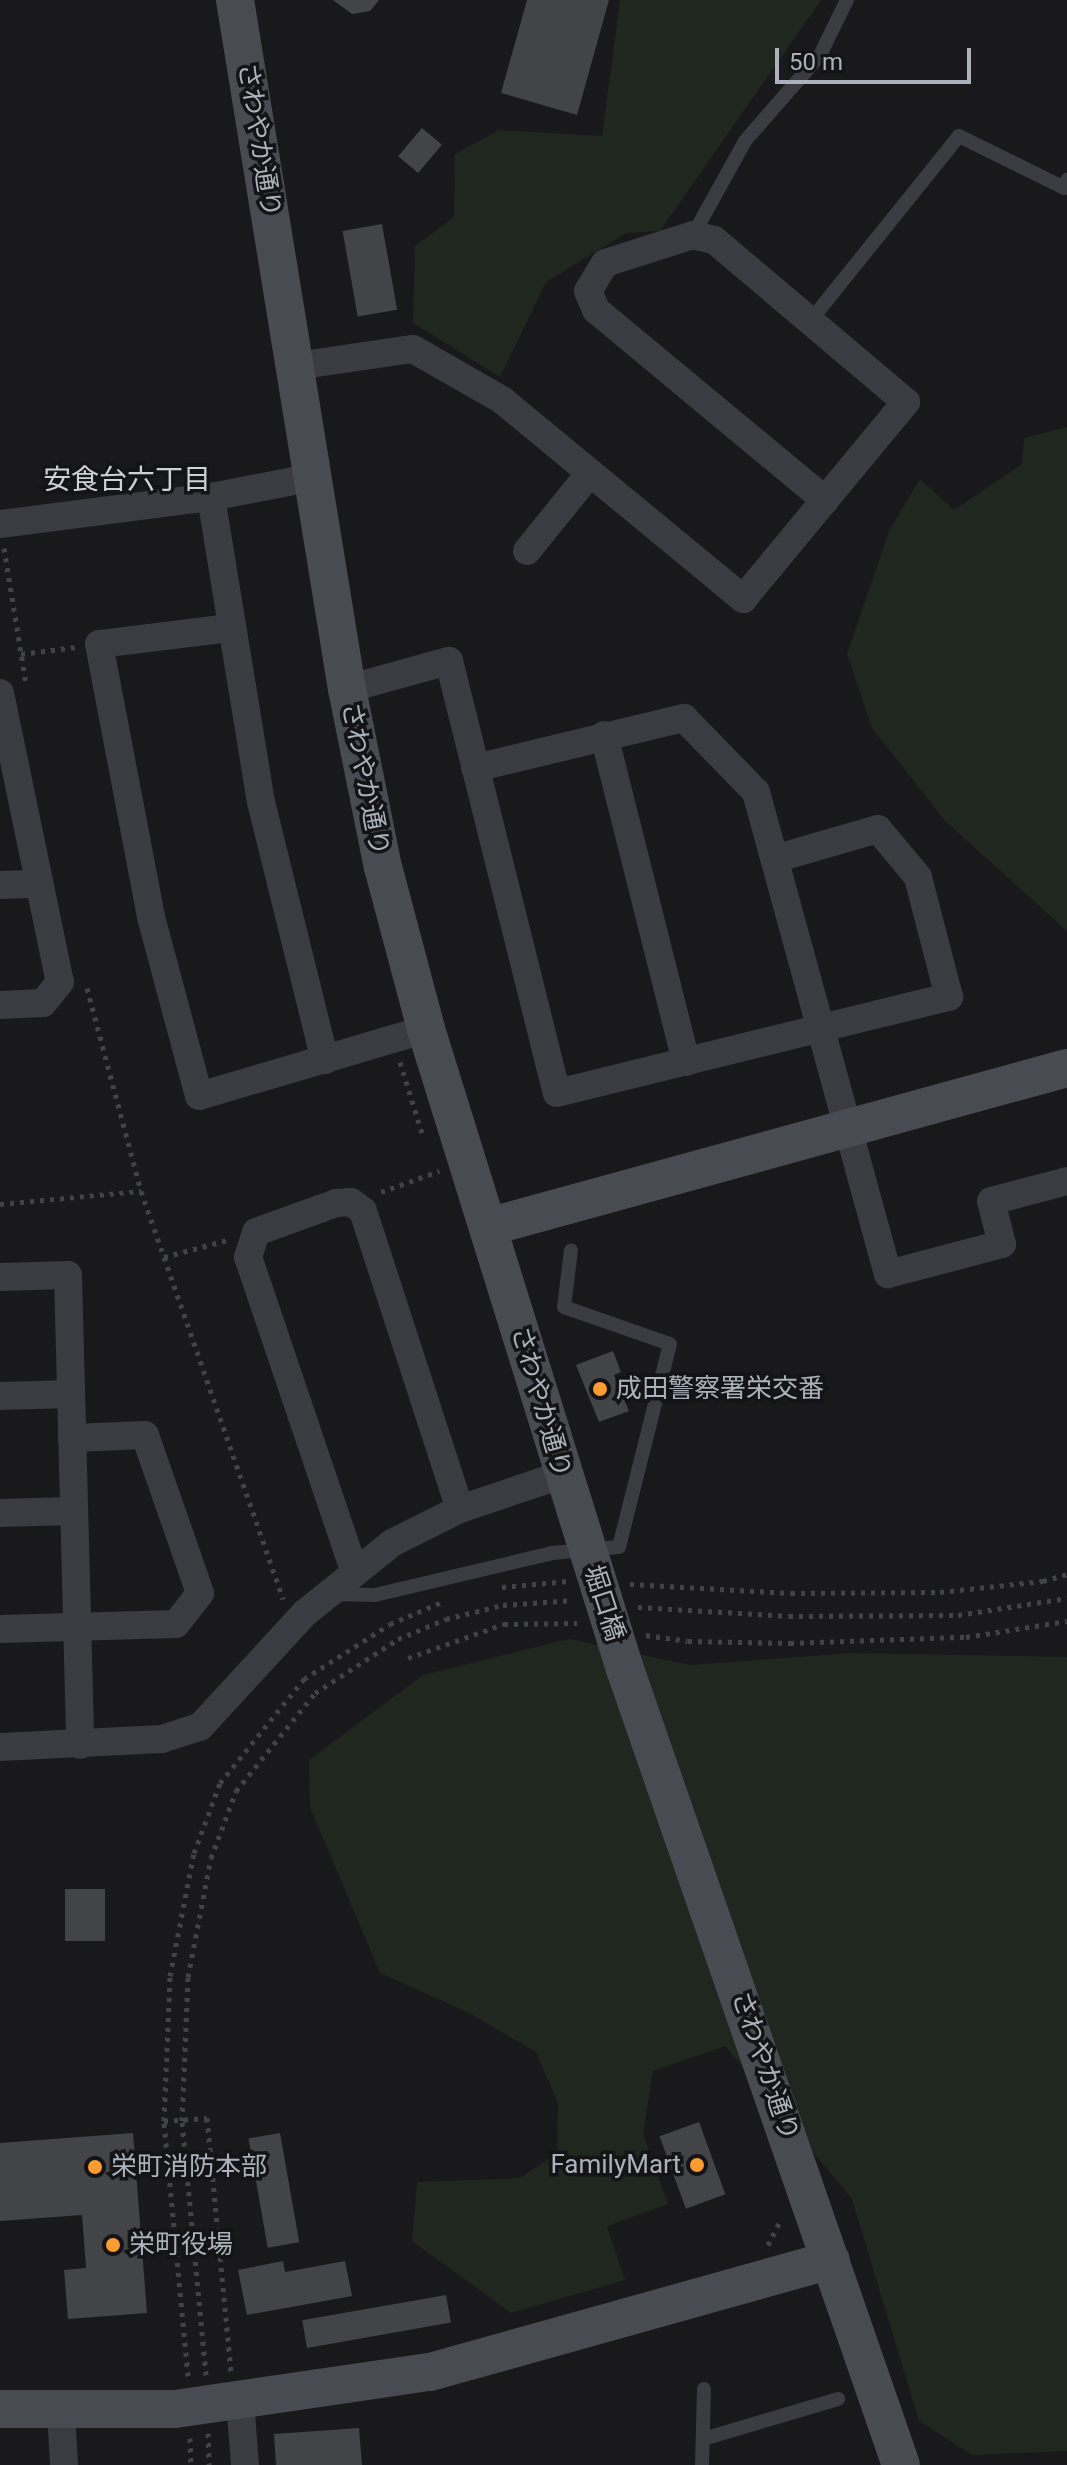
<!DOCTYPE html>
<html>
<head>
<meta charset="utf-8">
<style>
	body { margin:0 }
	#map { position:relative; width:1067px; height:2465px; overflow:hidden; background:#19191b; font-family:Roboto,"Noto Sans JP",sans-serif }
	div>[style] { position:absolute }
	.green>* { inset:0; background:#1f271f }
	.building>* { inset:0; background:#434448; transform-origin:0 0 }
	.path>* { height:5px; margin-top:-2.5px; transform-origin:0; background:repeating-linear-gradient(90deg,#404348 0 4px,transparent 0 10px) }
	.lane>* { height:14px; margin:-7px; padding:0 7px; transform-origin:7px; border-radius:7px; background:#3a3c41 }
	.street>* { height:28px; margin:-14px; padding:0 14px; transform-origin:14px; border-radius:14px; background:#3a3c41 }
	.secondary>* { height:38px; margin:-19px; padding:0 19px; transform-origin:19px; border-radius:19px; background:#484b51 }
	.dots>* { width:22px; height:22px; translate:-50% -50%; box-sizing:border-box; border:4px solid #141417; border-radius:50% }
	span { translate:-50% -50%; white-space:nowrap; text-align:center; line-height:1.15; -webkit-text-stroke:7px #141417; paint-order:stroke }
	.street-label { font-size:26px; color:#abb2bc }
	.poi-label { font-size:26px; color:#abb2bc }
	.left { translate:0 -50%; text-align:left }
	.right { translate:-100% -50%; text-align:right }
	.neighbourhood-label { font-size:28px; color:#ccd1d7 }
	.scale { position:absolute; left:775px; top:48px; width:196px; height:36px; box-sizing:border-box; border:4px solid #abb2bc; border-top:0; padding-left:10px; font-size:24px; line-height:28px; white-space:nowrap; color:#abb2bc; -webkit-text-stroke:6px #141417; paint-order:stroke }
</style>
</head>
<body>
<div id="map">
	<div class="green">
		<div style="clip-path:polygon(620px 0,821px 0,660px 231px,626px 233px,546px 282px,500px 377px,413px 323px,415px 246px,454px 217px,455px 154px,499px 130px,602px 136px)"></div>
		<div style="clip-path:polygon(1067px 427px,1067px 931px,945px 821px,872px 728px,847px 654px,889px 531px,920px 479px,954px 510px,1022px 464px,1024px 438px)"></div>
		<div style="clip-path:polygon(569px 1639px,690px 1665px,851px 1653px,1067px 1657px,1067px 2451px,972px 2455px,919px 2421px,852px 2199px,725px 2046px,653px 2071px,643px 2134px,668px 2204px,607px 2226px,625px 2280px,511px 2313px,412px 2241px,417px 2182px,520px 2178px,557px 2153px,558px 2103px,536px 2052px,469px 2013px,380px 1973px,310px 1807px,309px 1760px,423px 1675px)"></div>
	</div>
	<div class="building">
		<div style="clip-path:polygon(333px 0,379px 0,370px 11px,352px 14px)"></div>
		<div style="clip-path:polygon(527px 0,609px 0,577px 115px,501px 93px)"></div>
		<div style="left:422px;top:128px;width:26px;height:37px;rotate:40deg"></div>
		<div style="left:382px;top:224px;width:87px;height:40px;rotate:80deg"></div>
		<div style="clip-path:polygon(613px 1351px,621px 1372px,614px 1375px,629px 1411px,599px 1422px,576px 1365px)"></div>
		<div style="left:65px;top:1889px;width:40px;height:52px"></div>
		<div style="left:699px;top:2122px;width:77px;height:42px;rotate:70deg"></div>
		<div style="clip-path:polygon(133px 2133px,147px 2313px,68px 2319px,64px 2270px,86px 2268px,82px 2215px,0 2221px,0 2143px)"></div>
		<div style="left:280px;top:2133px;width:111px;height:32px;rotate:80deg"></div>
		<div style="clip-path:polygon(283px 2261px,285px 2272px,345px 2261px,352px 2296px,247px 2315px,238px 2270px)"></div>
		<div style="left:446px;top:2295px;width:28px;height:146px;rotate:80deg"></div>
		<div style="clip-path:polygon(359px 2428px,362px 2465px,276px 2465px,274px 2434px)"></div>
	</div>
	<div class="path">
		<div style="left:4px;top:548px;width:138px;rotate:80.8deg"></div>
		<div style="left:21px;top:654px;width:55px;rotate:-7.3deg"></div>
		<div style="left:87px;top:988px;width:210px;rotate:75.1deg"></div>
		<div style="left:141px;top:1191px;width:432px;rotate:70.8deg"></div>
		<div style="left:400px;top:1062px;width:74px;rotate:72.8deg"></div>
		<div style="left:381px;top:1192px;width:62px;rotate:-19.9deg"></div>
		<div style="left:0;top:1204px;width:142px;rotate:-5.3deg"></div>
		<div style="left:164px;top:1257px;width:66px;rotate:-14.9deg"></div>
		<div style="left:630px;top:1584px;width:161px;rotate:3.2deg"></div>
		<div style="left:791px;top:1593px;width:149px;rotate:-0.4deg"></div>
		<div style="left:940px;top:1592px;width:104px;rotate:-6.1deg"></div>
		<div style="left:1043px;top:1581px;width:25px;rotate:-16deg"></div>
		<div style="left:502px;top:1587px;width:66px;rotate:-5.2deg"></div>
		<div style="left:638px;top:1607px;width:151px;rotate:3.4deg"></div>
		<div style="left:789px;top:1616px;width:169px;rotate:-0.3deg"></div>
		<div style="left:958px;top:1615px;width:110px;rotate:-8.9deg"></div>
		<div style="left:646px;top:1635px;width:42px;rotate:8.1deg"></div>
		<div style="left:688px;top:1641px;width:102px;rotate:1.1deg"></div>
		<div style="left:790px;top:1643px;width:176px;rotate:-2deg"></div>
		<div style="left:966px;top:1637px;width:102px;rotate:-9deg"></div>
		<div style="left:408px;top:1658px;width:102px;rotate:-19.5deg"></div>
		<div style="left:504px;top:1624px;width:73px;rotate:-0.8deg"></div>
		<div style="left:164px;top:2121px;width:43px;rotate:-4deg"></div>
		<div style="left:207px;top:2118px;width:255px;rotate:84.6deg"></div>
		<div style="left:768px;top:2245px;width:28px;rotate:-63deg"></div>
		<div style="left:206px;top:2375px;width:255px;rotate:-95.4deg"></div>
		<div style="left:182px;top:2121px;width:144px;rotate:-87.6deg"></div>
		<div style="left:188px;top:1977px;width:121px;rotate:-79.1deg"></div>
		<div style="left:211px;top:1858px;width:72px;rotate:-69.5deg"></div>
		<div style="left:236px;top:1791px;width:126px;rotate:-51.1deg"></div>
		<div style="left:315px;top:1693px;width:99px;rotate:-33deg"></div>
		<div style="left:398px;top:1639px;width:52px;rotate:-22.6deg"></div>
		<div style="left:446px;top:1619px;width:59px;rotate:-13.8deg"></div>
		<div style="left:503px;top:1605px;width:70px;rotate:-4.1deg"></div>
		<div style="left:188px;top:2376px;width:256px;rotate:-95.4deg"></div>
		<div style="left:164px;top:2121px;width:145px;rotate:-87.6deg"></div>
		<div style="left:170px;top:1976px;width:125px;rotate:-79deg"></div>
		<div style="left:194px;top:1853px;width:75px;rotate:-69.6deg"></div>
		<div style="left:220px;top:1783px;width:134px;rotate:-51.1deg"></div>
		<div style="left:304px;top:1679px;width:102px;rotate:-32.6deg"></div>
		<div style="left:390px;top:1624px;width:56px;rotate:-22.9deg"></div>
		<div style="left:208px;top:2433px;width:32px;rotate:88deg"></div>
		<div style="left:190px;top:2438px;width:27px;rotate:88deg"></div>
	</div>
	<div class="lane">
		<div style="left:693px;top:235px;width:107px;rotate:-61deg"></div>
		<div style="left:745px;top:141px;width:114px;rotate:-48.9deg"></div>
		<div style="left:820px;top:55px;width:61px;rotate:-63.9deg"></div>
		<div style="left:811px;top:320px;width:236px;rotate:-51.2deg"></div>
		<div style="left:959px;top:136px;width:117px;rotate:26.3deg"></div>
		<div style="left:1064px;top:188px;width:9px;rotate:-69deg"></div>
		<div style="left:331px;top:1594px;width:44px;rotate:1.3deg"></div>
		<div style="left:375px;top:1595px;width:182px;rotate:-13.3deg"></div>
		<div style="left:552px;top:1553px;width:67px;rotate:-5.1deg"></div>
		<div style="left:619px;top:1547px;width:209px;rotate:-75.9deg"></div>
		<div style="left:670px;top:1344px;width:112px;rotate:-160.8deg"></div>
		<div style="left:564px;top:1307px;width:57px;rotate:-83deg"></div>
		<div style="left:703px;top:2439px;width:141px;rotate:-16.5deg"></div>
		<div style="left:702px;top:2465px;width:76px;rotate:-88.5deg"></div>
	</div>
	<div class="street">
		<div style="left:296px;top:366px;width:118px;rotate:-8.3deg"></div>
		<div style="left:413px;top:349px;width:103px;rotate:29.8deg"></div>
		<div style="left:502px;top:400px;width:313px;rotate:39.5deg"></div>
		<div style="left:743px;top:599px;width:256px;rotate:-50.4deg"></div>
		<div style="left:906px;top:402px;width:251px;rotate:-139.8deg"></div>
		<div style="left:714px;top:240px;width:22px;rotate:-167deg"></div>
		<div style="left:693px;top:235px;width:92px;rotate:162.3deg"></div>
		<div style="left:605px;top:263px;width:33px;rotate:121deg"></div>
		<div style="left:588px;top:291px;width:21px;rotate:67deg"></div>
		<div style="left:596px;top:310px;width:298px;rotate:39.7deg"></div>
		<div style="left:211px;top:497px;width:309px;rotate:80.7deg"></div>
		<div style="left:261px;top:802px;width:266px;rotate:76.1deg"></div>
		<div style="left:0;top:524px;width:213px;rotate:-7.3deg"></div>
		<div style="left:211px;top:497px;width:105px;rotate:-11deg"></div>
		<div style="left:527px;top:551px;width:100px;rotate:-51.1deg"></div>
		<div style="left:230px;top:628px;width:132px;rotate:173deg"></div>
		<div style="left:99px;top:644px;width:278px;rotate:79.2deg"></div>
		<div style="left:151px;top:917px;width:185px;rotate:75deg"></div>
		<div style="left:199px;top:1096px;width:237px;rotate:-16.4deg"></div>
		<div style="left:347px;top:689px;width:106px;rotate:-15.4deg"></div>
		<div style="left:449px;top:661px;width:445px;rotate:76deg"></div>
		<div style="left:557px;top:1093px;width:404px;rotate:-13.8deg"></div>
		<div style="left:949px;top:997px;width:124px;rotate:-104.5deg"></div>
		<div style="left:918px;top:877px;width:62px;rotate:-129.8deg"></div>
		<div style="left:878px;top:829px;width:108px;rotate:163.9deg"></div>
		<div style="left:0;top:693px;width:295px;rotate:78.3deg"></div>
		<div style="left:60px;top:982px;width:27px;rotate:129deg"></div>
		<div style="left:43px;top:1003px;width:43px;rotate:177.3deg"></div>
		<div style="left:604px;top:735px;width:337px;rotate:75.9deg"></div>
		<div style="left:475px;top:768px;width:215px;rotate:-13.5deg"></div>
		<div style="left:684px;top:718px;width:103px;rotate:45.8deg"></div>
		<div style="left:756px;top:792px;width:500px;rotate:74.7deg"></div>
		<div style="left:888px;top:1274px;width:118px;rotate:-14.7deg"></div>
		<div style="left:1002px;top:1244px;width:44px;rotate:-104.3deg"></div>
		<div style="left:991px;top:1201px;width:79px;rotate:-14.7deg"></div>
		<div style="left:0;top:885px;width:38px;rotate:-2deg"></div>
		<div style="left:0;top:1277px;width:68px;rotate:-1.7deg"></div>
		<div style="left:68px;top:1275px;width:470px;rotate:88.5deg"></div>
		<div style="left:0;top:1396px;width:71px;rotate:-1.6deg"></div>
		<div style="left:0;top:1513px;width:74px;rotate:-1.5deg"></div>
		<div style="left:354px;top:1570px;width:330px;rotate:-108.7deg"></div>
		<div style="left:248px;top:1257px;width:26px;rotate:-72deg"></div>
		<div style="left:256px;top:1232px;width:85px;rotate:-19.9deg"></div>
		<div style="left:336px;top:1203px;width:15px;rotate:-4deg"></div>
		<div style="left:351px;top:1202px;width:15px;rotate:37deg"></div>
		<div style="left:363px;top:1211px;width:313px;rotate:72deg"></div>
		<div style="left:0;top:1629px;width:176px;rotate:-1.6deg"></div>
		<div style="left:176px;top:1624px;width:39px;rotate:-52deg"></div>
		<div style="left:200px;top:1593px;width:167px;rotate:-109.2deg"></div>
		<div style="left:145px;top:1435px;width:73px;rotate:177.6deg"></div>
		<div style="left:0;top:1747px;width:162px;rotate:-2.8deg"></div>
		<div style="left:162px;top:1739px;width:40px;rotate:-18deg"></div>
		<div style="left:200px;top:1727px;width:155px;rotate:-47.4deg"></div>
		<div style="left:305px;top:1613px;width:112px;rotate:-38.8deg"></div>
		<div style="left:392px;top:1543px;width:76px;rotate:-26.6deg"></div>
		<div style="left:460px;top:1509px;width:107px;rotate:-18.6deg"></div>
		<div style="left:240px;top:2401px;width:64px;rotate:85.5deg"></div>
		<div style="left:61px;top:2411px;width:54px;rotate:86.8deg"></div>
	</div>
	<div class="secondary">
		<div style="left:235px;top:0;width:698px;rotate:80.77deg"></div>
		<div style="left:347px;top:689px;width:182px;rotate:78.6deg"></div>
		<div style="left:383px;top:867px;width:168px;rotate:75.1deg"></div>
		<div style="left:426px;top:1029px;width:670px;rotate:72.73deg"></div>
		<div style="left:625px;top:1669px;width:842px;rotate:70.88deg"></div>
		<div style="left:488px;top:1227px;width:600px;rotate:-15.36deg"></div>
		<div style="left:0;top:2409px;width:175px"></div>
		<div style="left:175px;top:2409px;width:258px;rotate:-8.3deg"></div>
		<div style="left:430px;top:2372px;width:416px;rotate:-15.6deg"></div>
	</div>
	<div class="dots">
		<div style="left:600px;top:1389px;background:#fa9c32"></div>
		<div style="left:697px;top:2165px;background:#fa9c32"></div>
		<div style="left:95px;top:2167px;background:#fa9c32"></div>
		<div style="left:113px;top:2245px;background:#fa9c32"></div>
	</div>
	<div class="street-label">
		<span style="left:259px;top:140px;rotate:81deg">さわやか通り</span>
		<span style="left:365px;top:779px;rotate:79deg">さわやか通り</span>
		<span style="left:541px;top:1402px;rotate:74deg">さわやか通り</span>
		<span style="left:604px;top:1603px;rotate:72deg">堀口橋</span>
		<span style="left:765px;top:2066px;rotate:71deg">さわやか通り</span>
	</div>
	<div class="poi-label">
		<span class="left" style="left:616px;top:1389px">成田警察署栄交番</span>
		<span class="right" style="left:681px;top:2165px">FamilyMart</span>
		<span class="left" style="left:111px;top:2167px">栄町消防本部</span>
		<span class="left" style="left:129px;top:2245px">栄町役場</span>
	</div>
	<div class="neighbourhood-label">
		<span style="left:127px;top:480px">安食台六丁目</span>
	</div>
	<div class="scale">50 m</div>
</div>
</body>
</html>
